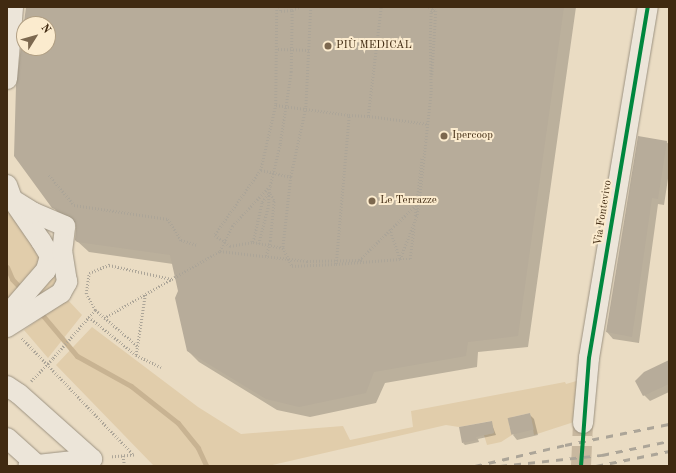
<!DOCTYPE html>
<html>
<head>
<meta charset="utf-8">
<style>
	body { margin:0 }
	#map { position:relative; width:676px; height:473px; overflow:hidden; background:#eadcc3; font-family:"Old Standard TT",serif }
	div>[style] { position:absolute }
	.green>* { inset:0; background:#e1cdab }
	.shadow>* { inset:0; background:#0003 }
	.stream>* { height:5px; margin:-2.5px; padding:0 2.5px; transform-origin:2.5px; border-radius:2.5px; background:#c8b392 }
	.building>* { inset:0; background:#b7ac9a; transform-origin:0 0 }
	.minor-tunnel>* { height:20px; margin-top:-10px; transform-origin:0; background:repeating-linear-gradient(90deg,#c8b89f 0 20px,transparent 0 30px) }
	.path>* { height:2.5px; margin-top:-1.25px; transform-origin:0; background:repeating-linear-gradient(90deg,#aca598 0 1px,transparent 0 3px) }
	.roads { filter:drop-shadow(0 0 1px #9c9281) drop-shadow(0 0 1px #9c9281) }
	.minor>* { height:20px; margin:-10px; padding:0 10px; transform-origin:10px; border-radius:10px; background:#ece5d9 }
	.rail>* { height:3px; margin-top:-1.5px; transform-origin:0; background:repeating-linear-gradient(90deg,#aca598 0 7px,transparent 0 14px) }
	.cycleway>* { height:4px; margin:-2px; padding:0 2px; transform-origin:2px; border-radius:2px; background:#00873e }
	.dots>* { width:11px; height:11px; translate:-50% -50%; box-sizing:border-box; border:2px solid #fbebce; border-radius:50% }
	span { translate:-50% -50%; white-space:nowrap; text-align:center; line-height:1.15; -webkit-text-stroke:4px #fbebce; paint-order:stroke }
	.poi-label { font-size:11px; color:#402a11 }
	.left { translate:0 -50%; text-align:left }
	.street-label { font-size:11px; color:#402a11 }
	.frame { position:absolute; inset:0; border:8px solid #402a11; pointer-events:none }
	.north { position:absolute; left:16px; top:16px; width:40px; height:40px; box-sizing:border-box; background:#fbebce; border:1px solid #b09e82; border-radius:50%; rotate:53deg; font-size:11px; font-weight:700; line-height:16px; text-align:center; color:#402a11 }
	.north::after { content:''; display:block; margin:auto; width:14px; height:18px; background:#7c684f; clip-path:polygon(50% 0,100% 100%,50% 72%,0 100%) }
</style>
</head>
<body>
<div id="map">
	<div class="green">
		<div style="clip-path:polygon(7px 191px,46px 260px,7px 304px)"></div>
		<div style="clip-path:polygon(52px 275px,56px 278px,57px 285px,20px 311px)"></div>
		<div style="clip-path:polygon(67px 299px,82px 315px,48px 358px,24px 330px)"></div>
		<div style="clip-path:polygon(92px 327px,198px 407px,241px 434px,343px 426px,350px 440px,413px 427px,411px 411px,565px 382px,566px 384px,580px 380px,580px 420px,534px 435px,530px 413px,512px 417px,509px 425px,512px 435px,501px 442px,487px 445px,484px 435px,494px 433px,491px 421px,459px 427px,446px 425px,268px 466px,154px 466px,56px 365px)"></div>
	</div>
	<div class="shadow">
		<div style="clip-path:polygon(27px 7px,576px 7px,528px 347px,478px 352px,477px 367px,385px 383px,376px 403px,310px 417px,277px 410px,199px 362px,188px 351px,179px 291px,173px 264px,89px 252px,77px 241px,77px 224px,64px 219px,53px 207px,19px 80px,24px 26px,24px 48px,48px 48px,48px 24px,24px 24px)"></div>
		<div style="clip-path:polygon(666px 142px,669px 144px,669px 172px,664px 205px,658px 204px,639px 343px,613px 339px,607px 332px)"></div>
		<div style="clip-path:polygon(669px 361px,669px 392px,650px 401px,644px 395px)"></div>
		<div style="clip-path:polygon(529px 414px,534px 419px,538px 435px,517px 440px,513px 435px)"></div>
		<div style="clip-path:polygon(491px 422px,496px 435px,478px 439px,479px 442px,465px 445px,463px 443px)"></div>
	</div>
	<div class="stream">
		<div style="left:7px;top:267px;width:13px;rotate:67deg"></div>
		<div style="left:12px;top:279px;width:16px;rotate:47deg"></div>
		<div style="left:39px;top:311px;width:59px;rotate:49.8deg"></div>
		<div style="left:77px;top:356px;width:62px;rotate:29.1deg"></div>
		<div style="left:131px;top:386px;width:60px;rotate:38.2deg"></div>
		<div style="left:178px;top:423px;width:32px;rotate:51deg"></div>
		<div style="left:198px;top:448px;width:19px;rotate:65deg"></div>
	</div>
	<div class="building">
		<div style="clip-path:polygon(evenodd,26px 7px,564px 7px,518px 336px,468px 342px,466px 356px,374px 372px,366px 393px,299px 407px,266px 399px,187px 351px,175px 298px,178px 291px,170px 255px,77px 242px,75px 240px,76px 227px,75px 220px,69px 215px,52px 208px,14px 156px,16px 86px,26px 7px,24px 24px,48px 24px,48px 48px,24px 48px,24px 24px)"></div>
		<div style="clip-path:polygon(638px 136px,667px 141px,658px 199px,652px 198px,632px 337px,606px 332px)"></div>
		<div style="clip-path:polygon(669px 360px,669px 384px,643px 396px,635px 381px,644px 372px)"></div>
		<div style="left:530px;top:413px;width:17px;height:23px;rotate:77deg"></div>
		<div style="clip-path:polygon(492px 421px,494px 433px,476px 437px,477px 440px,462px 443px,459px 427px)"></div>
	</div>
	<div class="minor-tunnel">
		<div style="left:581px;top:466px;width:43px;rotate:-87.3deg"></div>
	</div>
	<div class="path">
		<div style="left:277px;top:7px;width:98px;rotate:90.6deg"></div>
		<div style="left:276px;top:105px;width:67px;rotate:103deg"></div>
		<div style="left:261px;top:170px;width:80px;rotate:125.3deg"></div>
		<div style="left:215px;top:235px;width:19px;rotate:36deg"></div>
		<div style="left:230px;top:246px;width:23px;rotate:-10deg"></div>
		<div style="left:253px;top:242px;width:31px;rotate:11deg"></div>
		<div style="left:280px;top:7px;width:4px;rotate:76deg"></div>
		<div style="left:281px;top:11px;width:11px;rotate:-5deg"></div>
		<div style="left:292px;top:10px;width:8px;rotate:-23deg"></div>
		<div style="left:292px;top:7px;width:3px;rotate:90deg"></div>
		<div style="left:292px;top:10px;width:3px;rotate:-72deg"></div>
		<div style="left:311px;top:7px;width:101px;rotate:92.8deg"></div>
		<div style="left:306px;top:108px;width:71px;rotate:102.3deg"></div>
		<div style="left:291px;top:177px;width:71px;rotate:96.4deg"></div>
		<div style="left:283px;top:248px;width:20px;rotate:63deg"></div>
		<div style="left:292px;top:266px;width:44px;rotate:-2.6deg"></div>
		<div style="left:336px;top:264px;width:64px;rotate:-4.5deg"></div>
		<div style="left:400px;top:259px;width:47px;rotate:-68.9deg"></div>
		<div style="left:417px;top:215px;width:13px;rotate:-81deg"></div>
		<div style="left:419px;top:202px;width:111px;rotate:-83.8deg"></div>
		<div style="left:431px;top:92px;width:54px;rotate:-91.1deg"></div>
		<div style="left:430px;top:38px;width:26px;rotate:-88deg"></div>
		<div style="left:431px;top:12px;width:6px;rotate:-59deg"></div>
		<div style="left:429px;top:7px;width:8px;rotate:30deg"></div>
		<div style="left:436px;top:11px;width:66px;rotate:93.5deg"></div>
		<div style="left:278px;top:49px;width:32px;rotate:2deg"></div>
		<div style="left:276px;top:105px;width:74px;rotate:7.8deg"></div>
		<div style="left:369px;top:116px;width:60px;rotate:7.7deg"></div>
		<div style="left:261px;top:170px;width:31px;rotate:13deg"></div>
		<div style="left:49px;top:175px;width:39px;rotate:50deg"></div>
		<div style="left:74px;top:205px;width:95px;rotate:8.5deg"></div>
		<div style="left:168px;top:219px;width:25px;rotate:58deg"></div>
		<div style="left:181px;top:240px;width:17px;rotate:17deg"></div>
		<div style="left:415px;top:216px;width:59px;rotate:-83.2deg"></div>
		<div style="left:390px;top:229px;width:31px;rotate:71deg"></div>
		<div style="left:253px;top:242px;width:41px;rotate:-77.3deg"></div>
		<div style="left:262px;top:202px;width:11px;rotate:-52deg"></div>
		<div style="left:269px;top:193px;width:12px;rotate:90deg"></div>
		<div style="left:269px;top:205px;width:40px;rotate:104.4deg"></div>
		<div style="left:220px;top:251px;width:88px;rotate:6.6deg"></div>
		<div style="left:307px;top:261px;width:56px;rotate:-1deg"></div>
		<div style="left:266px;top:256px;width:16px;rotate:-75deg"></div>
		<div style="left:270px;top:241px;width:41px;rotate:-84.4deg"></div>
		<div style="left:274px;top:200px;width:9px;rotate:-126deg"></div>
		<div style="left:269px;top:193px;width:6px;rotate:-81deg"></div>
		<div style="left:400px;top:259px;width:10px"></div>
		<div style="left:410px;top:259px;width:33px;rotate:-83deg"></div>
		<div style="left:359px;top:260px;width:79px;rotate:-44deg"></div>
		<div style="left:336px;top:264px;width:150px;rotate:-85deg"></div>
		<div style="left:349px;top:115px;width:19px;rotate:3deg"></div>
		<div style="left:368px;top:116px;width:110px;rotate:-83.2deg"></div>
		<div style="left:89px;top:317px;width:60px;rotate:39deg"></div>
		<div style="left:136px;top:355px;width:61px;rotate:-81.5deg"></div>
		<div style="left:104px;top:318px;width:134px;rotate:-30deg"></div>
		<div style="left:220px;top:251px;width:28px;rotate:-64deg"></div>
		<div style="left:232px;top:226px;width:55px;rotate:-46.5deg"></div>
		<div style="left:270px;top:186px;width:43px;rotate:-76.6deg"></div>
		<div style="left:280px;top:144px;width:73px;rotate:-81.3deg"></div>
		<div style="left:291px;top:72px;width:62px;rotate:-89.1deg"></div>
		<div style="left:22px;top:338px;width:162px;rotate:46.3deg"></div>
		<div style="left:134px;top:455px;width:24px;rotate:175deg"></div>
		<div style="left:137px;top:346px;width:55px;rotate:-139.4deg"></div>
		<div style="left:95px;top:310px;width:18px;rotate:-119deg"></div>
		<div style="left:86px;top:294px;width:21px;rotate:-82deg"></div>
		<div style="left:89px;top:273px;width:22px;rotate:-22deg"></div>
		<div style="left:109px;top:265px;width:64px;rotate:12.7deg"></div>
		<div style="left:136px;top:355px;width:28px;rotate:26deg"></div>
		<div style="left:31px;top:381px;width:32px;rotate:-46deg"></div>
		<div style="left:53px;top:358px;width:64px;rotate:-48.8deg"></div>
		<div style="left:123px;top:456px;width:10px;rotate:79deg"></div>
	</div>
	<div class="roads">
		<div class="minor">
			<div style="left:7px;top:79px;width:72px;rotate:-85.2deg"></div>
			<div style="left:7px;top:185px;width:15px;rotate:70deg"></div>
			<div style="left:12px;top:199px;width:51px;rotate:55.4deg"></div>
			<div style="left:41px;top:241px;width:17px;rotate:59deg"></div>
			<div style="left:50px;top:256px;width:15px;rotate:106deg"></div>
			<div style="left:46px;top:270px;width:60px;rotate:130.9deg"></div>
			<div style="left:7px;top:327px;width:64px;rotate:-32.2deg"></div>
			<div style="left:61px;top:293px;width:13px;rotate:-61deg"></div>
			<div style="left:67px;top:282px;width:30px;rotate:-99deg"></div>
			<div style="left:62px;top:252px;width:26px;rotate:-83deg"></div>
			<div style="left:65px;top:226px;width:34px;rotate:-157deg"></div>
			<div style="left:34px;top:213px;width:26px;rotate:-148deg"></div>
			<div style="left:7px;top:386px;width:14px;rotate:34deg"></div>
			<div style="left:19px;top:394px;width:98px;rotate:41.7deg"></div>
			<div style="left:92px;top:459px;width:64px;rotate:173.8deg"></div>
			<div style="left:583px;top:423px;width:65px;rotate:-84.7deg"></div>
			<div style="left:589px;top:358px;width:356px;rotate:-80.5deg"></div>
			<div style="left:7px;top:438px;width:40px;rotate:42deg"></div>
		</div>
	</div>
	<div class="rail">
		<div style="left:475px;top:466px;width:92px;rotate:-13.1deg"></div>
		<div style="left:565px;top:445px;width:106px;rotate:-11.4deg"></div>
		<div style="left:500px;top:466px;width:103px;rotate:-6.2deg"></div>
		<div style="left:602px;top:455px;width:68px;rotate:-11.8deg"></div>
		<div style="left:596px;top:466px;width:75px;rotate:-11.6deg"></div>
	</div>
	<div class="cycleway">
		<div style="left:581px;top:466px;width:108px;rotate:-85.8deg"></div>
		<div style="left:589px;top:358px;width:356px;rotate:-80.5deg"></div>
	</div>
	<div class="dots">
		<div style="left:328px;top:46px;background:#7c684f"></div>
		<div style="left:444px;top:136px;background:#7c684f"></div>
		<div style="left:372px;top:201px;background:#7c684f"></div>
	</div>
	<div class="poi-label">
		<span class="left" style="left:336px;top:46px">PIÙ MEDICAL</span>
		<span class="left" style="left:452px;top:136px">Ipercoop</span>
		<span class="left" style="left:380px;top:201px">Le Terrazze</span>
	</div>
	<div class="street-label">
		<span style="left:604px;top:213px;rotate:-81deg">Via Fontevivo</span>
	</div>
	<div class="frame"></div>
	<div class="north">N</div>
</div>
</body>
</html>
